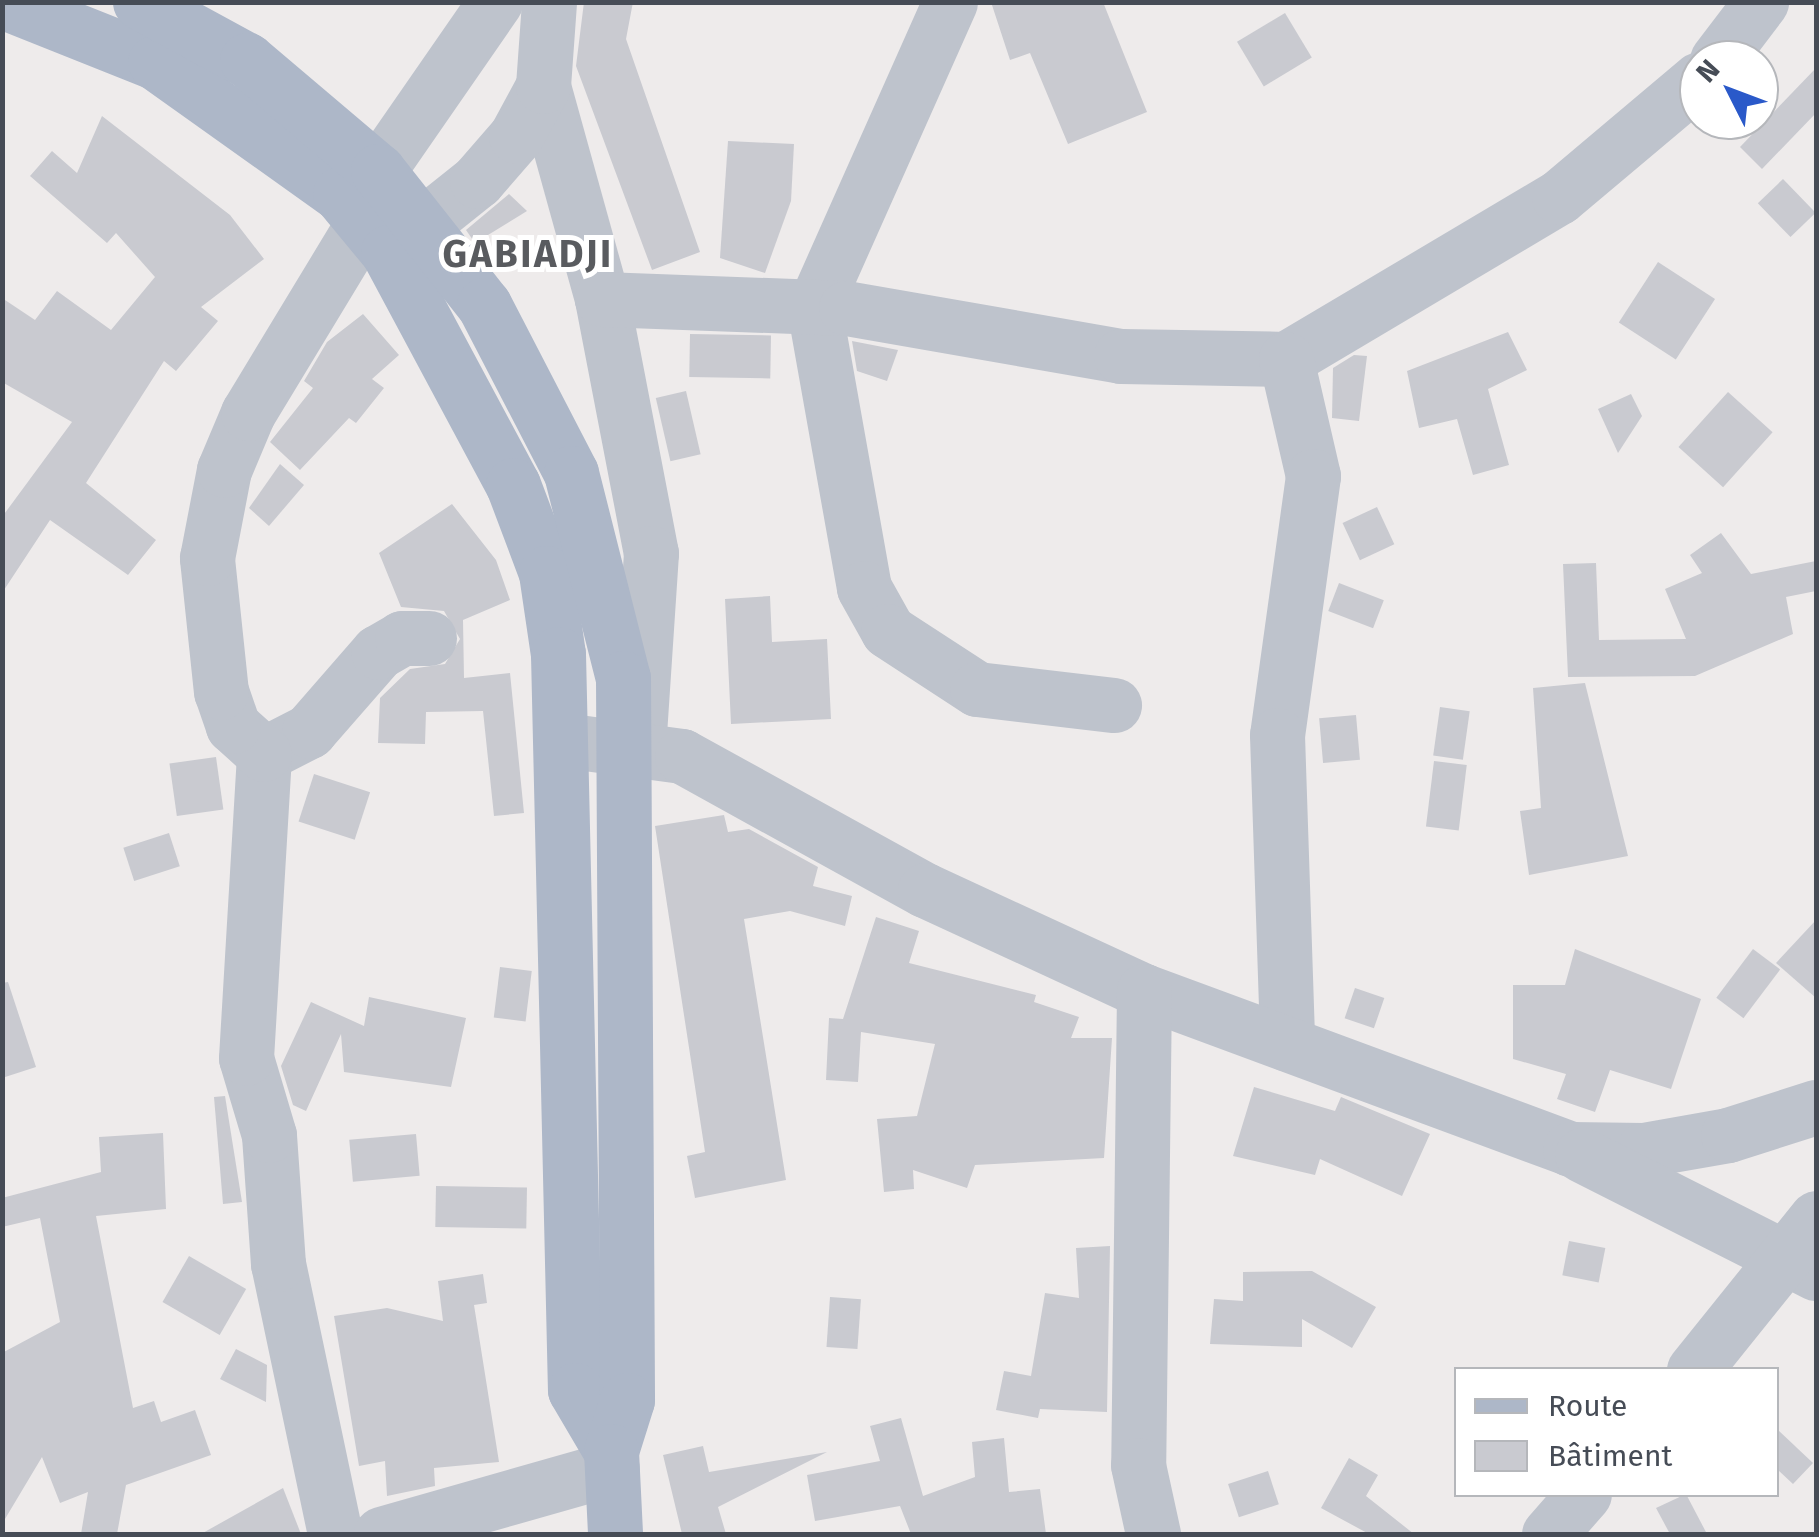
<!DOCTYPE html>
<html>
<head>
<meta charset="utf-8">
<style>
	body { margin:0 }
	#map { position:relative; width:1819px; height:1537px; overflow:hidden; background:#eeebeb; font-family:"Fira Sans",sans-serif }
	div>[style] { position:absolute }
	.building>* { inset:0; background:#c9cad0; transform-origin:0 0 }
	.minor>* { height:55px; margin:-27.5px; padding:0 27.5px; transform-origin:27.5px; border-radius:27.5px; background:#bec3cc }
	.major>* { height:55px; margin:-27.5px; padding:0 27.5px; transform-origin:27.5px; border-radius:27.5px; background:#adb7c8 }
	span { translate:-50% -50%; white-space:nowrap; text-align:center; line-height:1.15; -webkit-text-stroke:10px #fff; paint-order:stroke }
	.district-label { font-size:38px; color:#595b5f; font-weight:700; letter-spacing:2.5px }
	.frame { position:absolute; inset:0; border:5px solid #464c56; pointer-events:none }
	.legend { position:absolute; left:1454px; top:1367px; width:325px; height:130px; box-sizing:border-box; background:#fff; border:2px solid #b5b7bb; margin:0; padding:12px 18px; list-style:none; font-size:30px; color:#464c56 }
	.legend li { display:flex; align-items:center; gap:20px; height:50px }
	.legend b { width:50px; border:2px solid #b5b7bb }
	.north { position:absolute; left:1679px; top:40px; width:100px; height:100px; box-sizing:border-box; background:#fff; border:2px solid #b5b7bb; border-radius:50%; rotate:312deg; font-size:28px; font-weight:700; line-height:40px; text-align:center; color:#464c56 }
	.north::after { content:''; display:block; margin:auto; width:35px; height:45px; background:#2a59c9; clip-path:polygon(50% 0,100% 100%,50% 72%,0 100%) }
</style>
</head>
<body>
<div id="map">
	<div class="building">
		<div style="clip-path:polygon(584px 2px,633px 2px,626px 39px,700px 252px,652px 270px,576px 66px)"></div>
		<div style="clip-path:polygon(991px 2px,1103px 2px,1147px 112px,1068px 144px,1030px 53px,1010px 60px)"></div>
		<div style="left:1285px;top:13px;width:52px;height:56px;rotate:59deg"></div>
		<div style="clip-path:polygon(1816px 68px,1816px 113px,1762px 169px,1740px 147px)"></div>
		<div style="clip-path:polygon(102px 116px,230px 215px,264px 259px,201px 307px,218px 321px,176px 371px,164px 361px,86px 483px,156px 540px,128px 575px,50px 520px,2px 593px,2px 517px,72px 422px,2px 382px,2px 298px,35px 320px,57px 291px,111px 330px,155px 277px,116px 233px,107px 243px,30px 176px,52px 151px,77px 173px)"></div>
		<div style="clip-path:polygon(728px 141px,794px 144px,791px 201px,765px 273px,720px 258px)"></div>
		<div style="left:1783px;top:179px;width:47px;height:35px;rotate:46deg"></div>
		<div style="clip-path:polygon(509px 194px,527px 211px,475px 243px,466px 230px)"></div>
		<div style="left:1658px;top:262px;width:68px;height:72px;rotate:33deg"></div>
		<div style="clip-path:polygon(363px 314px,399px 355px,372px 379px,384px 388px,356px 423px,349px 418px,300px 470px,270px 442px,313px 388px,304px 381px,327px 342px)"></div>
		<div style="clip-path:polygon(1508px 332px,1527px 370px,1488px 389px,1509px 465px,1473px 475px,1457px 419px,1419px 428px,1407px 371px)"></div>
		<div style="left:690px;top:334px;width:81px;height:43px;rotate:1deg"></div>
		<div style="clip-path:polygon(852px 341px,898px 350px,887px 381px,857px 371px)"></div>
		<div style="clip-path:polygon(1354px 355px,1367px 356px,1359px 421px,1332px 418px,1333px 368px)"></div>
		<div style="left:686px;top:391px;width:65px;height:31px;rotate:77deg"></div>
		<div style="left:1728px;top:392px;width:60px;height:74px;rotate:42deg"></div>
		<div style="clip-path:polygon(1631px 394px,1642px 416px,1618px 453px,1598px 409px)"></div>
		<div style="clip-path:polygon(280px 464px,304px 485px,269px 526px,249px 508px)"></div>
		<div style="clip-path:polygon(452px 504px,496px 560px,510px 600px,463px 620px,464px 678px,510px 673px,524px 813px,494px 816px,483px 711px,426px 712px,425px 744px,378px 743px,380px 698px,410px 669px,445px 664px,460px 639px,444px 611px,401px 607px,379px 553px)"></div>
		<div style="left:1377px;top:507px;width:41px;height:38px;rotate:65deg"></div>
		<div style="clip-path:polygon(1721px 533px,1751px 574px,1816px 561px,1816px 591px,1786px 597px,1793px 634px,1695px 676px,1568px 677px,1563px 564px,1596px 563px,1599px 640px,1686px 639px,1665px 589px,1702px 573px,1690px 555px)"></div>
		<div style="left:1339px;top:583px;width:48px;height:30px;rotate:21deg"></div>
		<div style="clip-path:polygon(770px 596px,772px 642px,827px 639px,831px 719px,731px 724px,725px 599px)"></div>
		<div style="clip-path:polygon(1585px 683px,1628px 856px,1529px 875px,1520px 811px,1541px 808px,1533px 688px)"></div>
		<div style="left:1440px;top:707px;width:30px;height:49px;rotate:8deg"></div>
		<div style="left:1356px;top:715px;width:45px;height:37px;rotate:85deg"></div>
		<div style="left:216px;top:757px;width:53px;height:47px;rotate:82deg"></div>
		<div style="left:1434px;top:761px;width:33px;height:66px;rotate:7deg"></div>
		<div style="left:314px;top:774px;width:59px;height:50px;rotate:18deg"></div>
		<div style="clip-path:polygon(724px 815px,728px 832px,749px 829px,818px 867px,813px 886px,852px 896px,845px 926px,790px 911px,744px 919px,786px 1180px,695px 1198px,687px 1156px,705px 1152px,655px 826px)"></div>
		<div style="left:169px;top:833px;width:35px;height:48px;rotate:72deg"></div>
		<div style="clip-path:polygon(876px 917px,919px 931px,909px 963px,1036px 995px,1034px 1002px,1079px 1017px,1071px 1038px,1112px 1038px,1104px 1158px,975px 1165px,967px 1188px,913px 1170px,914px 1189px,884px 1192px,877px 1119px,917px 1116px,935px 1044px,861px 1032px,858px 1082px,826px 1080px,829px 1018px,843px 1019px)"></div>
		<div style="clip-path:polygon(1816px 920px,1816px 998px,1776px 963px)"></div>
		<div style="clip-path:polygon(1575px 949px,1701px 999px,1671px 1089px,1610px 1070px,1595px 1112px,1557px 1099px,1566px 1074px,1513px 1059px,1513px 985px,1565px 985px)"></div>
		<div style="left:1753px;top:949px;width:34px;height:61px;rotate:37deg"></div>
		<div style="left:500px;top:967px;width:32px;height:51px;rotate:7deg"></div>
		<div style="clip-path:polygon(8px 982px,36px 1067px,2px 1078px,2px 983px)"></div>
		<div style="left:1355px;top:988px;width:31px;height:32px;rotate:19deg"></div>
		<div style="clip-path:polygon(369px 997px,466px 1018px,451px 1087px,344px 1072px,341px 1034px,306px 1111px,293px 1105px,281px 1066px,311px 1002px,364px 1026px)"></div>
		<div style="clip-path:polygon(1254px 1087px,1335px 1111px,1341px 1097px,1430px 1134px,1402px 1196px,1320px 1159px,1315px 1175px,1233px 1156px)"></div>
		<div style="clip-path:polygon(225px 1096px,242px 1202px,223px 1204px,214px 1097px)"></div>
		<div style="clip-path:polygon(163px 1133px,166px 1209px,96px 1216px,133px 1408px,154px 1401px,161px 1422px,195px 1410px,211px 1455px,126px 1485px,117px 1534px,81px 1534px,88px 1492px,60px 1503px,42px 1457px,2px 1524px,2px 1353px,60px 1322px,40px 1218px,2px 1227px,2px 1198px,101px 1172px,99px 1137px)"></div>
		<div style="left:416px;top:1134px;width:42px;height:67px;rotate:85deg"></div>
		<div style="left:436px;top:1186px;width:91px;height:41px;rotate:1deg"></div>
		<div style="left:1569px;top:1241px;width:37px;height:35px;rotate:11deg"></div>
		<div style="clip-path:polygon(1110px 1246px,1107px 1412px,1040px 1409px,1038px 1418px,996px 1410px,1004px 1371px,1031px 1376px,1045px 1293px,1079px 1298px,1076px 1248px)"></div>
		<div style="left:189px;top:1256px;width:66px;height:53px;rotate:30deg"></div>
		<div style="clip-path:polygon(1312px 1271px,1376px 1307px,1352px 1348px,1302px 1319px,1302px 1347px,1210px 1344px,1214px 1299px,1243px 1301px,1243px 1272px)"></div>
		<div style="clip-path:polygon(483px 1274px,487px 1303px,474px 1305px,499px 1462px,434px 1468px,435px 1486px,387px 1496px,385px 1461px,359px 1466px,334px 1316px,387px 1308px,443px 1321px,438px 1281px)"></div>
		<div style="left:830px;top:1297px;width:31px;height:50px;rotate:4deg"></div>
		<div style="clip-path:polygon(236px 1349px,267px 1365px,266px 1402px,220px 1379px)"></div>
		<div style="clip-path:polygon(901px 1418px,923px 1496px,975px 1477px,972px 1442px,1004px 1438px,1009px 1492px,1040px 1489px,1046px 1534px,911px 1534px,900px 1506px,815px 1521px,807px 1475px,880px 1461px,870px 1426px)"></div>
		<div style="clip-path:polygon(1776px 1428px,1813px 1463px,1793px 1484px,1776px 1468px)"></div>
		<div style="clip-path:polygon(703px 1446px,709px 1472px,827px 1452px,718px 1507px,726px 1534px,682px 1534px,663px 1455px)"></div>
		<div style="clip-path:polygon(1349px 1458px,1378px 1475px,1366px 1496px,1414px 1534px,1369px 1534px,1321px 1508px)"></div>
		<div style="left:1268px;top:1471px;width:35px;height:42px;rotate:72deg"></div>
		<div style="clip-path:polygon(283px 1488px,301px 1534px,201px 1534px)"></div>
		<div style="clip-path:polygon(1686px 1494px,1707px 1534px,1670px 1534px,1656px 1508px)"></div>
	</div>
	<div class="minor">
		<div style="left:950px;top:2px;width:334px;rotate:114deg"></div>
		<div style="left:814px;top:307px;width:285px;rotate:79.9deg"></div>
		<div style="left:864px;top:588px;width:49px;rotate:60.8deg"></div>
		<div style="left:888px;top:631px;width:106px;rotate:33.1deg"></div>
		<div style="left:977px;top:689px;width:138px;rotate:6.7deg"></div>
		<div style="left:1717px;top:60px;width:73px;rotate:-52.8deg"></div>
		<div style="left:543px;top:86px;width:221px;rotate:74.5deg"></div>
		<div style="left:602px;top:299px;width:259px;rotate:79.1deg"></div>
		<div style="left:651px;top:553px;width:182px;rotate:93.8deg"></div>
		<div style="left:340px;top:194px;width:44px;rotate:-31.2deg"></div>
		<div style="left:378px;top:171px;width:206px;rotate:-55.3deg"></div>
		<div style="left:388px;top:252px;width:114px;rotate:-38.6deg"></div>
		<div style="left:477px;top:181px;width:60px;rotate:-49.1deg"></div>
		<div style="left:516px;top:136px;width:57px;rotate:-61.6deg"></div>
		<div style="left:543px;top:86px;width:84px;rotate:-85.9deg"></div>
		<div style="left:602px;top:299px;width:244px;rotate:2.1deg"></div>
		<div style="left:846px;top:308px;width:279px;rotate:9.9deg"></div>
		<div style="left:1121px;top:356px;width:165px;rotate:1deg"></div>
		<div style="left:1286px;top:359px;width:317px;rotate:-30.7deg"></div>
		<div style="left:1559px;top:197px;width:183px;rotate:-40.1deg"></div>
		<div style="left:1286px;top:359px;width:120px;rotate:77deg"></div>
		<div style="left:1313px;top:476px;width:261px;rotate:97.9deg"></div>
		<div style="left:1277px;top:735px;width:309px;rotate:88.1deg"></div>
		<div style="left:563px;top:740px;width:120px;rotate:7.7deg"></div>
		<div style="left:682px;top:756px;width:277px;rotate:28.9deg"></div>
		<div style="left:925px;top:890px;width:241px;rotate:24.8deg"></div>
		<div style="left:1144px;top:991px;width:454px;rotate:20.3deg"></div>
		<div style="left:1570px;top:1149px;width:73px;rotate:0.8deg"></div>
		<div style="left:1643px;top:1150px;width:86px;rotate:-10deg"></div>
		<div style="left:1728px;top:1135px;width:92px;rotate:-17.7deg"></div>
		<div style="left:264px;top:754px;width:51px;rotate:-27.1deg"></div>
		<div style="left:309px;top:731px;width:105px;rotate:-48.9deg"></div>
		<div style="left:378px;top:652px;width:28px;rotate:-30deg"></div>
		<div style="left:402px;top:638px;width:27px"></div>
		<div style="left:1144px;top:991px;width:474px;rotate:90.7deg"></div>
		<div style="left:1138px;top:1465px;width:71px;rotate:77.7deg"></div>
		<div style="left:1582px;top:1155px;width:262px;rotate:26.8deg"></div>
		<div style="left:1694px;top:1370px;width:195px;rotate:-51.2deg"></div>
		<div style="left:335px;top:1534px;width:276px;rotate:-101.9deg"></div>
		<div style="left:278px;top:1264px;width:129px;rotate:-94deg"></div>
		<div style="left:269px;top:1135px;width:80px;rotate:-106.6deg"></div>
		<div style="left:246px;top:1058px;width:305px;rotate:-86.6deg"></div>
		<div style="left:264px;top:754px;width:42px;rotate:-137.9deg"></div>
		<div style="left:233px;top:726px;width:36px;rotate:-109deg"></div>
		<div style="left:221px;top:692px;width:135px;rotate:-96deg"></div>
		<div style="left:207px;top:558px;width:90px;rotate:-79.1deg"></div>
		<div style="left:224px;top:470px;width:62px;rotate:-67.2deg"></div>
		<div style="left:248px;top:413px;width:222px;rotate:-58.8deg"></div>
		<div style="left:381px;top:1534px;width:240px;rotate:-15.9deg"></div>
		<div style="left:1549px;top:1534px;width:53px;rotate:-48.8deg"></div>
	</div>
	<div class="major">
		<div style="left:4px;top:2px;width:162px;rotate:21.7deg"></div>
		<div style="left:155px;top:62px;width:227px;rotate:35.5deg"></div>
		<div style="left:340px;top:194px;width:75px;rotate:50.4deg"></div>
		<div style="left:388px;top:252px;width:264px;rotate:61.8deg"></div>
		<div style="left:513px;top:485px;width:94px;rotate:69.4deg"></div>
		<div style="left:546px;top:573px;width:82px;rotate:81.6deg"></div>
		<div style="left:558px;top:654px;width:736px;rotate:88.68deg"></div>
		<div style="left:575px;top:1390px;width:71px;rotate:59.5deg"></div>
		<div style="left:140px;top:2px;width:122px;rotate:28.5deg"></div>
		<div style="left:247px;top:60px;width:172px;rotate:40.3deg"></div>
		<div style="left:378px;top:171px;width:171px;rotate:51.7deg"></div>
		<div style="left:484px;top:305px;width:189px;rotate:62.6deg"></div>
		<div style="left:571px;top:473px;width:211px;rotate:75.8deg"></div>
		<div style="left:623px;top:678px;width:722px;rotate:89.68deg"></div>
		<div style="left:627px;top:1400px;width:53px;rotate:107.4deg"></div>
		<div style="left:611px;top:1451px;width:83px;rotate:87.2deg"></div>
	</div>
	<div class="district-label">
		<span style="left:528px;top:255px">GABIADJI</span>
	</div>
	<div class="frame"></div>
	<ul class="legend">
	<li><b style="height:12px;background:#adb7c8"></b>Route</li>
	<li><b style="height:28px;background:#c9cad0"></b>Bâtiment</li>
	</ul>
	<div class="north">N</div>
</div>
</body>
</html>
